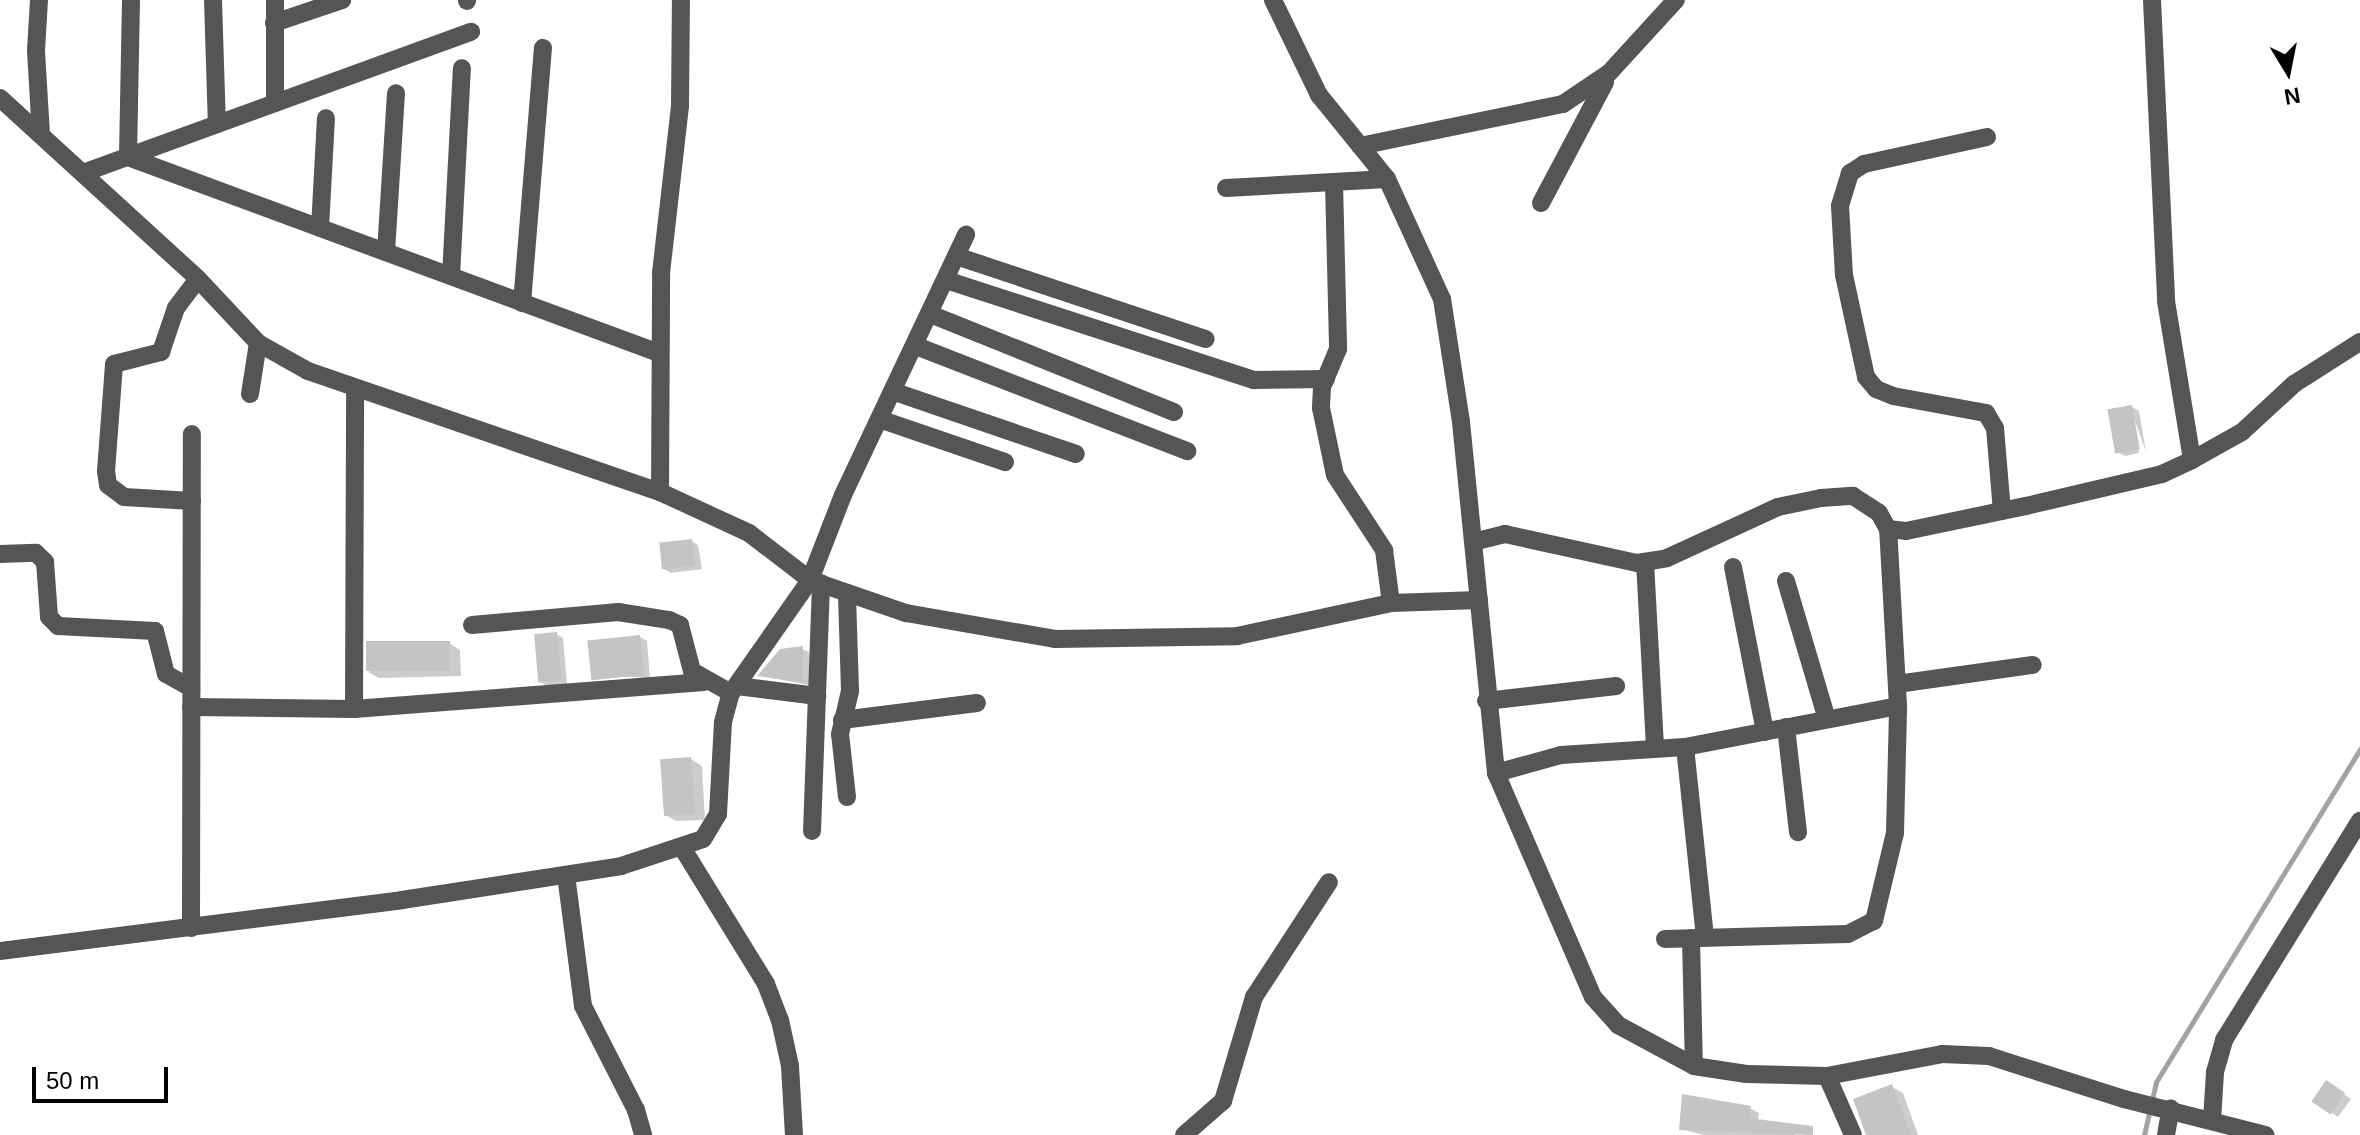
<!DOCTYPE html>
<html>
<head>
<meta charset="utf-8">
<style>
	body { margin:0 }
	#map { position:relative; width:2360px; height:1135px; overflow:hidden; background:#fff; font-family:Arial,sans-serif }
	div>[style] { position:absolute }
	.shadow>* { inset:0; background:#0003 }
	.stream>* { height:5px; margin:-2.5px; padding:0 2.5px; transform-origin:2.5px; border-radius:2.5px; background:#a3a3a3 }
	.building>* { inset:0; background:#c4c4c4; transform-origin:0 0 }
	.minor>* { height:18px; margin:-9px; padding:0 9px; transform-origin:9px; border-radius:9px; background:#555 }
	span { translate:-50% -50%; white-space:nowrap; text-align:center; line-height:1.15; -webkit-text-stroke:6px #fff; paint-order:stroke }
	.north { position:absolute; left:2248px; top:32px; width:80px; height:80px; -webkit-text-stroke:6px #fff; paint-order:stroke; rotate:170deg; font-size:22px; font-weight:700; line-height:32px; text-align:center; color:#000 }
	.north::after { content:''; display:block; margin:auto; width:28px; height:36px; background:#000; clip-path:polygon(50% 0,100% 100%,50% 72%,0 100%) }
	.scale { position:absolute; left:32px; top:1067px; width:136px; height:36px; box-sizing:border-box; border:4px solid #000; border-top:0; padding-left:10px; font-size:24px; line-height:28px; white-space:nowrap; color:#000; -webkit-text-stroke:6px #fff; paint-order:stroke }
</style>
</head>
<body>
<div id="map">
	<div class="shadow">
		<div style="clip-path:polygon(2132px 407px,2139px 411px,2146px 452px,2131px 410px,2139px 453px,2125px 456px,2118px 452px,2110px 412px)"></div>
		<div style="clip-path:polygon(691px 541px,698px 545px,702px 569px,671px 573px,664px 569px)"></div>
		<div style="clip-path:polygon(556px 634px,563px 638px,567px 684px,547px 686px,540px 682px)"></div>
		<div style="clip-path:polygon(640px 637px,647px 641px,650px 678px,591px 675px)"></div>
		<div style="clip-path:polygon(449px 643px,460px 650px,461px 676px,379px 678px,368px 672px)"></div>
		<div style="clip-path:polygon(802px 649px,809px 652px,809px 685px,760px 676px)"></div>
		<div style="clip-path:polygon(691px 759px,702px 766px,705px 820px,676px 821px,665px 815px)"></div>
		<div style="clip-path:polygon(1892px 1087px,1903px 1093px,1918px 1135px,1868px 1135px)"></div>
		<div style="clip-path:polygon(2334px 1087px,2351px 1099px,2338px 1117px,2332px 1113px)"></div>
		<div style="clip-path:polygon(1750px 1108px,1759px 1113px,1758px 1121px,1796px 1129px,1795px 1135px,1704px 1135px,1681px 1129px)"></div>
	</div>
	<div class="stream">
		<div style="left:2144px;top:1135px;width:54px;rotate:-77.2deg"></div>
		<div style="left:2156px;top:1082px;width:391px;rotate:-58.5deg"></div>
	</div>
	<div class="building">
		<div style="left:2132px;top:405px;width:45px;height:25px;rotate:80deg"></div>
		<div style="left:692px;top:539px;width:27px;height:33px;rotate:84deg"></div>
		<div style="left:557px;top:632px;width:49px;height:23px;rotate:85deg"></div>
		<div style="left:640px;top:635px;width:40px;height:53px;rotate:84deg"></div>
		<div style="left:450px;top:641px;width:30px;height:84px;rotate:90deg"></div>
		<div style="clip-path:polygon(803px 646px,803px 682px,757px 676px,780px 649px)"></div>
		<div style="left:691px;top:757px;width:57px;height:31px;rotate:86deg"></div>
		<div style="left:2326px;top:1080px;width:23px;height:26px;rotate:34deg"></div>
		<div style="clip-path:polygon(1892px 1084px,1911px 1135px,1866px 1135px,1853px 1099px)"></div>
		<div style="clip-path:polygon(1682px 1094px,1751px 1106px,1749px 1118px,1813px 1126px,1813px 1135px,1679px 1130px)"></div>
	</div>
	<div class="minor">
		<div style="left:39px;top:0;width:51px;rotate:93.4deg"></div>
		<div style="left:36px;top:51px;width:84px;rotate:86.6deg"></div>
		<div style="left:131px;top:0;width:157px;rotate:91.1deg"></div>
		<div style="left:128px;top:157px;width:566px;rotate:20.26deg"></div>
		<div style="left:213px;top:0;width:124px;rotate:88.2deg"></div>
		<div style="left:275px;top:0;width:103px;rotate:90deg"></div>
		<div style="left:467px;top:0;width:1px;rotate:90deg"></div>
		<div style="left:1273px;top:0;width:106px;rotate:64.2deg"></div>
		<div style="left:1319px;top:95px;width:108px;rotate:51deg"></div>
		<div style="left:1387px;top:179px;width:132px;rotate:65.4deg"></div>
		<div style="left:1442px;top:299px;width:124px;rotate:81.2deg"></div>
		<div style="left:1461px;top:422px;width:353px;rotate:84.3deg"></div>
		<div style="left:1496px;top:773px;width:244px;rotate:66.6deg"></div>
		<div style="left:1593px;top:997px;width:38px;rotate:48deg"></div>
		<div style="left:1618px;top:1025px;width:86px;rotate:28.3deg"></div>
		<div style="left:1694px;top:1066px;width:53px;rotate:8.7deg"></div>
		<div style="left:1746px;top:1074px;width:81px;rotate:1.4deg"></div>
		<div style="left:1827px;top:1076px;width:117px;rotate:-10.8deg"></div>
		<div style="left:1942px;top:1054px;width:47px;rotate:2.4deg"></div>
		<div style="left:1989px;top:1056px;width:142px;rotate:17.7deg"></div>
		<div style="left:2124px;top:1099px;width:146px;rotate:14.3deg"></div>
		<div style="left:2152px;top:0;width:301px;rotate:87.3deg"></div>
		<div style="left:2166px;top:301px;width:161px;rotate:80.7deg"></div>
		<div style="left:274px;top:23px;width:72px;rotate:-18.7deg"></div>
		<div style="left:0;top:98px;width:268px;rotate:42.4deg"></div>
		<div style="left:198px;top:279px;width:88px;rotate:46.8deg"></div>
		<div style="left:258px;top:343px;width:57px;rotate:29.2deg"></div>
		<div style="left:308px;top:371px;width:372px;rotate:19deg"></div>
		<div style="left:660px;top:492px;width:98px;rotate:24.7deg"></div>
		<div style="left:749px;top:533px;width:77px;rotate:37.6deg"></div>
		<div style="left:810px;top:580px;width:102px;rotate:19deg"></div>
		<div style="left:906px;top:613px;width:151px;rotate:9.9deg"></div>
		<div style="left:1055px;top:639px;width:182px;rotate:-0.9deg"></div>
		<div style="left:1237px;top:636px;width:157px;rotate:-12.1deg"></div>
		<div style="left:1391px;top:603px;width:88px;rotate:-2deg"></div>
		<div style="left:1987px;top:137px;width:126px;rotate:167.6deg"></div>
		<div style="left:1864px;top:164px;width:17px;rotate:147deg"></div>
		<div style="left:1850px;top:173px;width:34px;rotate:107deg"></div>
		<div style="left:1840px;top:206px;width:69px;rotate:86.7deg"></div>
		<div style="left:1844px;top:275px;width:104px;rotate:77.8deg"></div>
		<div style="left:1866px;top:377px;width:16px;rotate:50deg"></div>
		<div style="left:1876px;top:389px;width:18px;rotate:22deg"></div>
		<div style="left:1893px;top:396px;width:95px;rotate:10.4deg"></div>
		<div style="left:1986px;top:413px;width:17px;rotate:59deg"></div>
		<div style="left:1995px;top:428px;width:83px;rotate:85.2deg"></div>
		<div style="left:1360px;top:146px;width:207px;rotate:-11.7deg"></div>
		<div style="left:1563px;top:104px;width:55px;rotate:-34deg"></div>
		<div style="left:1609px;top:73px;width:99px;rotate:-47.5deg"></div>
		<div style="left:83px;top:173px;width:413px;rotate:-20deg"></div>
		<div style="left:1334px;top:182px;width:167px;rotate:88.6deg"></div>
		<div style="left:1338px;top:349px;width:41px;rotate:112.8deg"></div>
		<div style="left:1322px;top:387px;width:21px;rotate:93deg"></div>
		<div style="left:1321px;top:408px;width:68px;rotate:78.2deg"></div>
		<div style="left:1335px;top:475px;width:90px;rotate:56.8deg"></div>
		<div style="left:1384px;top:550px;width:53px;rotate:82.5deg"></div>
		<div style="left:1226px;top:188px;width:161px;rotate:-3.2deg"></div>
		<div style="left:1541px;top:203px;width:137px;rotate:-62.1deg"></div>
		<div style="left:320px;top:228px;width:110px;rotate:-86.9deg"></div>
		<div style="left:386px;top:252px;width:159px;rotate:-86.4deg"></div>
		<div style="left:956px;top:256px;width:263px;rotate:18.4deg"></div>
		<div style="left:451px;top:276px;width:208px;rotate:-87deg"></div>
		<div style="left:946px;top:280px;width:324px;rotate:18deg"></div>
		<div style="left:1254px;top:380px;width:72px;rotate:-0.8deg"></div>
		<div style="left:522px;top:303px;width:256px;rotate:-85.3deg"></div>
		<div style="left:930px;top:314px;width:263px;rotate:21.9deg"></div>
		<div style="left:916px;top:346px;width:291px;rotate:21.2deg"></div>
		<div style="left:895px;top:392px;width:191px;rotate:18.9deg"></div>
		<div style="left:250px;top:394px;width:52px;rotate:-81.1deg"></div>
		<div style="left:882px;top:420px;width:130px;rotate:18.9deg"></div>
		<div style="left:660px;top:492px;width:219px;rotate:-89.7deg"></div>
		<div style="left:661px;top:273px;width:168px;rotate:-83.5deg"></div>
		<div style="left:680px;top:106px;width:106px;rotate:-89.5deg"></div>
		<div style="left:192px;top:501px;width:68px;rotate:-176.6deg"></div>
		<div style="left:124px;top:497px;width:20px;rotate:-143deg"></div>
		<div style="left:108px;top:485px;width:14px;rotate:-98deg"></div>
		<div style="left:106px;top:471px;width:107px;rotate:-85.7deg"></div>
		<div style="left:114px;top:364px;width:49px;rotate:-14.3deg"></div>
		<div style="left:161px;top:352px;width:46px;rotate:-71.2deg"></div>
		<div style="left:176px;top:308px;width:36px;rotate:-53deg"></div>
		<div style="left:1473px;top:542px;width:33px;rotate:-14deg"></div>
		<div style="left:1505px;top:534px;width:135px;rotate:12.4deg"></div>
		<div style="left:1637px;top:563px;width:30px;rotate:-9deg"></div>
		<div style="left:1667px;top:558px;width:122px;rotate:-24.7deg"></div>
		<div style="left:1778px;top:507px;width:44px;rotate:-11.8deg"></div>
		<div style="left:1821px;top:498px;width:32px;rotate:-4deg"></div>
		<div style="left:1853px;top:496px;width:31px;rotate:33deg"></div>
		<div style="left:1879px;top:513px;width:18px;rotate:61deg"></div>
		<div style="left:1888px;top:529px;width:18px;rotate:6deg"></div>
		<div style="left:1906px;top:531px;width:123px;rotate:-11.8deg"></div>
		<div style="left:2026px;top:506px;width:140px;rotate:-13.2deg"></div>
		<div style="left:2162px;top:474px;width:33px;rotate:-25deg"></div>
		<div style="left:2192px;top:460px;width:57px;rotate:-29.2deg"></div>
		<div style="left:2242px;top:432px;width:71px;rotate:-42.7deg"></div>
		<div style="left:2294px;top:384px;width:78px;rotate:-32.5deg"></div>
		<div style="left:0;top:554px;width:36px;rotate:-2deg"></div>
		<div style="left:36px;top:553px;width:13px;rotate:45deg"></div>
		<div style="left:45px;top:562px;width:55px;rotate:85.8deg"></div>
		<div style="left:49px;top:617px;width:13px;rotate:45deg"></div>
		<div style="left:58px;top:626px;width:97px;rotate:3deg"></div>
		<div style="left:155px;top:631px;width:44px;rotate:75.7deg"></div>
		<div style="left:166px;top:674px;width:29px;rotate:29deg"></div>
		<div style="left:1645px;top:562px;width:186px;rotate:86.9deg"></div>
		<div style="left:1733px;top:567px;width:168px;rotate:79deg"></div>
		<div style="left:1786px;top:581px;width:144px;rotate:73.5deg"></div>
		<div style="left:472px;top:625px;width:147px;rotate:-5.1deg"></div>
		<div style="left:618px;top:612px;width:52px;rotate:8.9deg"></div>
		<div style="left:669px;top:620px;width:12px;rotate:24deg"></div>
		<div style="left:680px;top:625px;width:48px;rotate:75.4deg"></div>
		<div style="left:692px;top:671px;width:45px;rotate:29.4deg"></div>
		<div style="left:1897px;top:684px;width:137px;rotate:-8deg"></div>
		<div style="left:737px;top:686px;width:81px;rotate:7.1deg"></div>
		<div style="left:1486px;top:701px;width:131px;rotate:-6.6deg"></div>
		<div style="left:191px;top:707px;width:163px;rotate:0.7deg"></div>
		<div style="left:354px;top:709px;width:351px;rotate:-4.4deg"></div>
		<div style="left:354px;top:709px;width:320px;rotate:-89.8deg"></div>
		<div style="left:842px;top:720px;width:136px;rotate:-7.2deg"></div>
		<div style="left:1786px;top:727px;width:106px;rotate:83.5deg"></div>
		<div style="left:1685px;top:747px;width:191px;rotate:84deg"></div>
		<div style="left:1496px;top:773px;width:67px;rotate:-15.5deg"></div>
		<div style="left:1561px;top:755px;width:124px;rotate:-3.7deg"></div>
		<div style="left:1685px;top:747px;width:217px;rotate:-10.9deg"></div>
		<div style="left:847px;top:797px;width:63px;rotate:-96.3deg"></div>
		<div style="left:840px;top:734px;width:44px;rotate:-76.9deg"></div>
		<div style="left:850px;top:691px;width:98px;rotate:-91.8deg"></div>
		<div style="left:812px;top:831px;width:248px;rotate:-87.9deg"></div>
		<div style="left:683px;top:849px;width:158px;rotate:58.4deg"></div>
		<div style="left:766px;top:984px;width:39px;rotate:69deg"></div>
		<div style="left:780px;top:1020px;width:47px;rotate:77.7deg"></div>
		<div style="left:790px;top:1066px;width:69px;rotate:86.7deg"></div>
		<div style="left:566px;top:875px;width:132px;rotate:82.6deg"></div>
		<div style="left:583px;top:1006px;width:117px;rotate:63deg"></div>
		<div style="left:636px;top:1110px;width:26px;rotate:74deg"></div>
		<div style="left:191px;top:928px;width:494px;rotate:-89.9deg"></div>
		<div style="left:1691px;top:938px;width:128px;rotate:88.7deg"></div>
		<div style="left:1665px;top:939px;width:183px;rotate:-1.6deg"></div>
		<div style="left:1848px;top:934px;width:29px;rotate:-27deg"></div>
		<div style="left:1874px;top:921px;width:90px;rotate:-76.6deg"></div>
		<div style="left:1895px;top:833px;width:127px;rotate:-88.6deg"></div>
		<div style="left:1898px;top:706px;width:177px;rotate:-93.2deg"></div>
		<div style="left:0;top:951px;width:405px;rotate:-7.2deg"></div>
		<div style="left:402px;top:900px;width:222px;rotate:-8.8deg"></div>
		<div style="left:621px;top:866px;width:86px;rotate:-18.2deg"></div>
		<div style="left:703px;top:839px;width:29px;rotate:-59deg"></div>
		<div style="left:718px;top:814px;width:92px;rotate:-86.9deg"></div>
		<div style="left:723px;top:722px;width:30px;rotate:-75deg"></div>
		<div style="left:731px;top:693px;width:138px;rotate:-55deg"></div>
		<div style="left:810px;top:580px;width:91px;rotate:-68.8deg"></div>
		<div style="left:843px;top:495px;width:288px;rotate:-64.7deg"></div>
		<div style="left:1827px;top:1076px;width:64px;rotate:66.2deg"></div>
		<div style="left:2212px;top:1120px;width:48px;rotate:-86.4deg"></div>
		<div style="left:2215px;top:1072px;width:33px;rotate:-74deg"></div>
		<div style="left:2224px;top:1040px;width:258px;rotate:-58.2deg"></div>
		<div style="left:1184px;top:1135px;width:52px;rotate:-41.1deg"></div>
		<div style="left:1223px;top:1101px;width:109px;rotate:-73.4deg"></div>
		<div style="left:1254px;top:997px;width:137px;rotate:-56.9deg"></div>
		<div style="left:2166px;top:1135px;width:27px;rotate:-80deg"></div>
	</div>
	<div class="north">N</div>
	<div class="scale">50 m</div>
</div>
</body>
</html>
